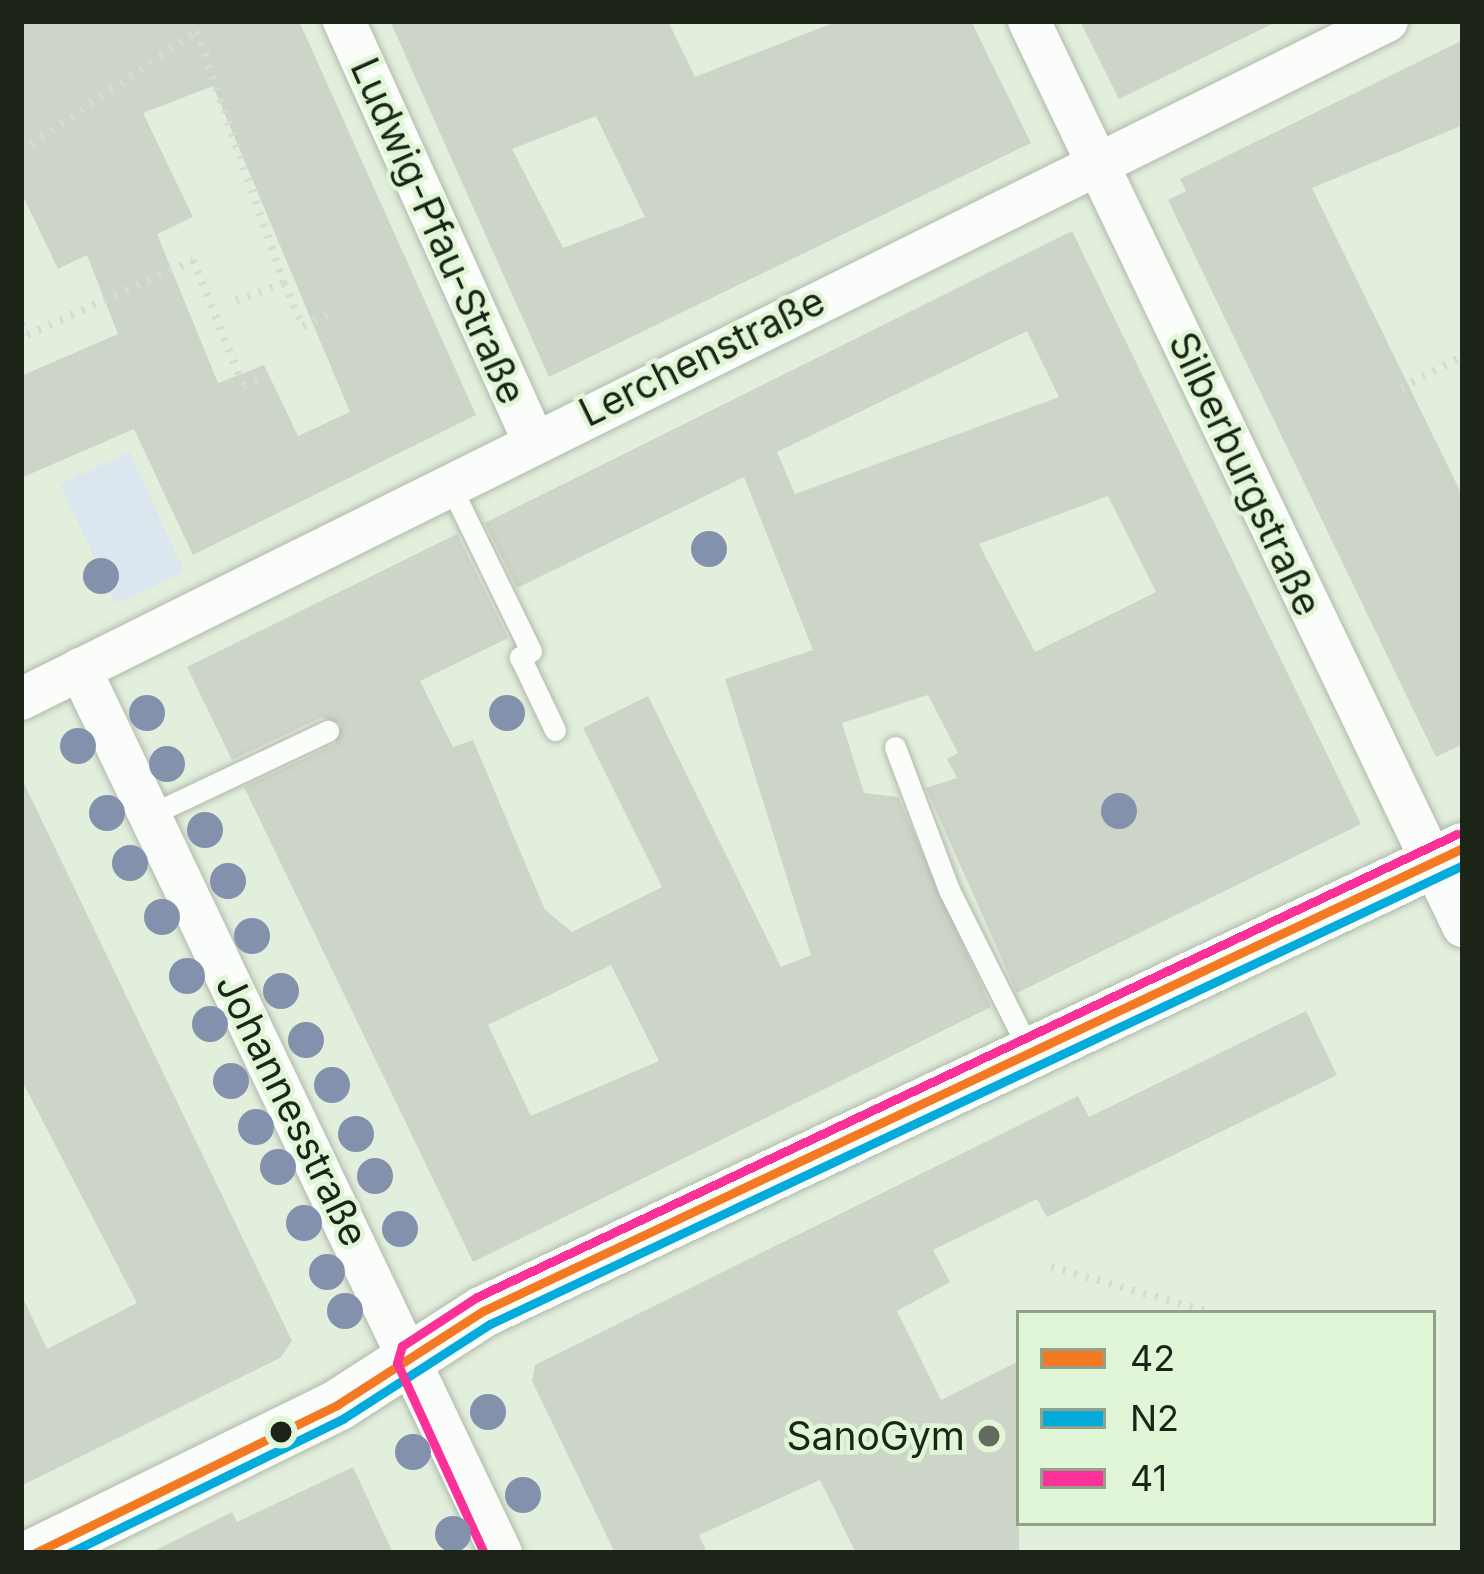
<!DOCTYPE html>
<html>
<head>
<meta charset="utf-8">
<style>
	body { margin:0 }
	#map { position:relative; width:1484px; height:1574px; overflow:hidden; background:#e3efdd; font-family:Inter,sans-serif }
	div>[style] { position:absolute }
	.green>* { inset:0; background:#dbe6ee; transform-origin:0 0 }
	.building>* { inset:0; background:#ccd5c8 }
	.path>* { height:8px; margin-top:-4px; transform-origin:0; background:repeating-linear-gradient(90deg,#d7dbd5 0 3px,transparent 0 12px) }
	.roads { filter:drop-shadow(0 0 3px #b0b9ab) drop-shadow(0 0 3px #b0b9ab) }
	.service>* { height:21px; margin:-10.5px; padding:0 10.5px; transform-origin:10.5px; border-radius:10.5px; background:#fbfdfa }
	.minor>* { height:42px; margin:-21px; padding:0 21px; transform-origin:21px; border-radius:21px; background:#fbfdfa }
	.tertiary>* { height:51px; margin:-25.5px; padding:0 25.5px; transform-origin:25.5px; border-radius:25.5px; background:#fbfdfa }
	.bus-1>* { height:9px; margin:-4.5px; padding:0 4.5px; transform-origin:4.5px; border-radius:4.5px; background:#f47923 }
	.bus-2>* { height:9px; margin:-4.5px; padding:0 4.5px; transform-origin:4.5px; border-radius:4.5px; background:#03aadc }
	.bus-3>* { height:9px; margin:-4.5px; padding:0 4.5px; transform-origin:4.5px; border-radius:4.5px; background:#fb3199 }
	.trees>* { width:36px; height:36px; margin:-18px; border-radius:50%; background:#8391ac }
	.dots>* { width:33px; height:33px; translate:-50% -50%; box-sizing:border-box; border:6px solid #e0f6d6; border-radius:50% }
	span { translate:-50% -50%; white-space:nowrap; text-align:center; line-height:1.15; -webkit-text-stroke:9px #e0f6d6; paint-order:stroke }
	.street-label { font-size:39px; color:#1c2418 }
	.poi-label { font-size:39px; color:#1c2418 }
	.right { translate:-100% -50%; text-align:right }
	.frame { position:absolute; inset:0; border:24px solid #1c2418; pointer-events:none }
	.legend { position:absolute; left:1016px; top:1310px; width:420px; height:216px; box-sizing:border-box; background:#e0f6d6; border:3px solid #92a28a; margin:0; padding:15px 21px; list-style:none; font-size:36px; color:#1c2418 }
	.legend li { display:flex; align-items:center; gap:24px; height:60px }
	.legend b { width:60px; border:3px solid #92a28a }
</style>
</head>
<body>
<div id="map">
	<div class="green">
		<div style="left:129px;top:452px;width:132px;height:76px;rotate:65deg"></div>
	</div>
	<div class="building">
		<div style="clip-path:polygon(evenodd,21px 21px,299px 21px,476px 415px,193px 555px,134px 429px,21px 478px,21px 376px,118px 334px,87px 255px,58px 269px,21px 192px,21px 21px,213px 86px,350px 412px,298px 436px,264px 365px,218px 383px,157px 234px,193px 217px,143px 113px,213px 86px)"></div>
		<div style="clip-path:polygon(evenodd,390px 21px,668px 21px,695px 77px,838px 21px,971px 21px,1031px 143px,549px 377px,390px 21px,596px 116px,645px 217px,563px 248px,512px 149px,596px 116px)"></div>
		<div style="clip-path:polygon(1080px 21px,1278px 21px,1119px 99px)"></div>
		<div style="clip-path:polygon(1463px 40px,1463px 125px,1312px 188px,1463px 497px,1463px 744px,1436px 757px,1168px 200px,1186px 191px,1180px 179px)"></div>
		<div style="clip-path:polygon(evenodd,1072px 231px,1361px 824px,1017px 993px,926px 788px,957px 778px,947px 759px,958px 753px,928px 695px,842px 723px,864px 793px,898px 797px,991px 1007px,473px 1262px,244px 787px,335px 744px,341px 724px,322px 717px,232px 760px,187px 667px,457px 534px,508px 638px,420px 681px,453px 747px,473px 740px,545px 910px,572px 932px,662px 887px,583px 728px,648px 696px,781px 967px,811px 955px,725px 679px,813px 650px,744px 477px,517px 588px,485px 523px,1072px 231px,1027px 331px,1059px 397px,795px 494px,777px 452px,1027px 331px,1072px 231px,1108px 496px,1156px 592px,1035px 652px,979px 544px,1108px 496px,1072px 231px,611px 965px,659px 1061px,531px 1116px,488px 1025px,611px 965px)"></div>
		<div style="clip-path:polygon(21px 777px,292px 1341px,280px 1358px,21px 1486px,21px 1294px,47px 1349px,137px 1303px,21px 1079px)"></div>
		<div style="clip-path:polygon(1306px 1011px,1337px 1075px,1047px 1217px,1037px 1199px,933px 1250px,950px 1282px,897px 1311px,941px 1400px,1019px 1361px,1019px 1553px,856px 1553px,820px 1480px,699px 1535px,707px 1553px,615px 1553px,532px 1381px,535px 1365px,1078px 1096px,1089px 1117px)"></div>
		<div style="clip-path:polygon(353px 1467px,393px 1553px,150px 1553px,232px 1512px,237px 1522px)"></div>
	</div>
	<div class="path">
		<div style="left:21px;top:151px;width:213px;rotate:-34.3deg"></div>
		<div style="left:197px;top:31px;width:267px;rotate:71deg"></div>
		<div style="left:284px;top:283px;width:58px;rotate:159.7deg"></div>
		<div style="left:284px;top:283px;width:47px;rotate:66.2deg"></div>
		<div style="left:303px;top:326px;width:35px;rotate:-25deg"></div>
		<div style="left:21px;top:323px;width:13px;rotate:63deg"></div>
		<div style="left:27px;top:335px;width:182px;rotate:-24.3deg"></div>
		<div style="left:193px;top:260px;width:135px;rotate:68.2deg"></div>
		<div style="left:243px;top:385px;width:18px;rotate:-19deg"></div>
		<div style="left:1401px;top:388px;width:70px;rotate:-27.3deg"></div>
		<div style="left:1051px;top:1267px;width:169px;rotate:15.8deg"></div>
	</div>
	<div class="roads">
		<div class="service">
			<div style="left:449px;top:483px;width:187px;rotate:64deg"></div>
			<div style="left:531px;top:651px;width:13px;rotate:151deg"></div>
			<div style="left:520px;top:657px;width:81px;rotate:64.4deg"></div>
			<div style="left:895px;top:747px;width:153px;rotate:69.3deg"></div>
			<div style="left:949px;top:890px;width:186px;rotate:63.4deg"></div>
			<div style="left:150px;top:815px;width:197px;rotate:-25.3deg"></div>
		</div>
		<div class="minor">
			<div style="left:344px;top:21px;width:460px;rotate:65.7deg"></div>
			<div style="left:1029px;top:21px;width:1004px;rotate:64.38deg"></div>
			<div style="left:80px;top:669px;width:979px;rotate:64.53deg"></div>
			<div style="left:21px;top:699px;width:1525px;rotate:-26.4deg"></div>
		</div>
		<div class="tertiary">
			<div style="left:35px;top:1553px;width:336px;rotate:-26.1deg"></div>
			<div style="left:337px;top:1405px;width:174px;rotate:-32.8deg"></div>
			<div style="left:483px;top:1311px;width:1084px;rotate:-25.29deg"></div>
		</div>
	</div>
	<div class="bus-1">
		<div style="left:35px;top:1553px;width:336px;rotate:-26.1deg"></div>
		<div style="left:337px;top:1405px;width:174px;rotate:-32.8deg"></div>
		<div style="left:483px;top:1311px;width:1084px;rotate:-25.29deg"></div>
	</div>
	<div class="bus-2">
		<div style="left:69px;top:1553px;width:306px;rotate:-26.1deg"></div>
		<div style="left:344px;top:1418px;width:174px;rotate:-32.8deg"></div>
		<div style="left:490px;top:1324px;width:1076px;rotate:-25.25deg"></div>
	</div>
	<div class="bus-3">
		<div style="left:484px;top:1553px;width:209px;rotate:-114.6deg"></div>
		<div style="left:397px;top:1363px;width:18px;rotate:-74deg"></div>
		<div style="left:402px;top:1346px;width:90px;rotate:-33.2deg"></div>
		<div style="left:477px;top:1297px;width:1084px;rotate:-25.29deg"></div>
	</div>
	<div class="trees">
		<div style="left:709px;top:549px"></div>
		<div style="left:101px;top:576px"></div>
		<div style="left:147px;top:713px"></div>
		<div style="left:507px;top:713px"></div>
		<div style="left:78px;top:746px"></div>
		<div style="left:167px;top:764px"></div>
		<div style="left:1119px;top:811px"></div>
		<div style="left:107px;top:813px"></div>
		<div style="left:205px;top:830px"></div>
		<div style="left:130px;top:863px"></div>
		<div style="left:228px;top:881px"></div>
		<div style="left:162px;top:917px"></div>
		<div style="left:252px;top:936px"></div>
		<div style="left:187px;top:976px"></div>
		<div style="left:281px;top:991px"></div>
		<div style="left:210px;top:1024px"></div>
		<div style="left:306px;top:1040px"></div>
		<div style="left:231px;top:1081px"></div>
		<div style="left:332px;top:1085px"></div>
		<div style="left:256px;top:1127px"></div>
		<div style="left:356px;top:1134px"></div>
		<div style="left:278px;top:1167px"></div>
		<div style="left:375px;top:1176px"></div>
		<div style="left:304px;top:1223px"></div>
		<div style="left:400px;top:1229px"></div>
		<div style="left:327px;top:1272px"></div>
		<div style="left:345px;top:1311px"></div>
		<div style="left:488px;top:1412px"></div>
		<div style="left:413px;top:1452px"></div>
		<div style="left:523px;top:1495px"></div>
		<div style="left:453px;top:1534px"></div>
	</div>
	<div class="dots">
		<div style="left:281px;top:1432px;background:#1c2418"></div>
		<div style="left:989px;top:1436px;background:#626b5d"></div>
	</div>
	<div class="street-label">
		<span style="left:438px;top:231px;rotate:66deg">Ludwig-Pfau-Straße</span>
		<span style="left:702px;top:357px;rotate:-26deg">Lerchenstraße</span>
		<span style="left:1245px;top:474px;rotate:65deg">Silberburgstraße</span>
		<span style="left:292px;top:1110px;rotate:64deg">Johannesstraße</span>
	</div>
	<div class="poi-label">
		<span class="right" style="left:965px;top:1436px">SanoGym</span>
	</div>
	<div class="frame"></div>
	<ul class="legend">
	<li><b style="height:15px;background:#f47923"></b>42</li>
	<li><b style="height:15px;background:#03aadc"></b>N2</li>
	<li><b style="height:15px;background:#fb3199"></b>41</li>
	</ul>
</div>
</body>
</html>
